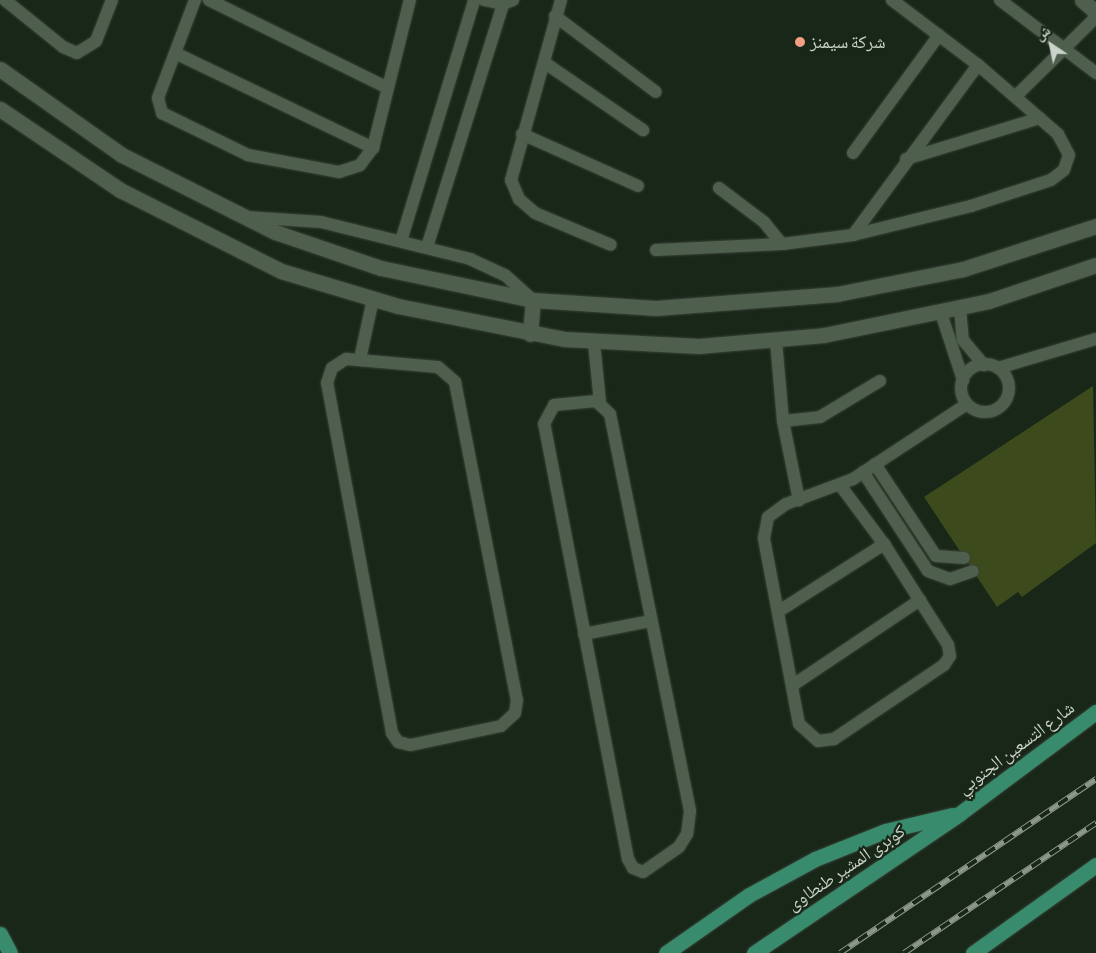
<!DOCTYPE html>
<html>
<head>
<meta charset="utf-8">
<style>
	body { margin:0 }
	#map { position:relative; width:1096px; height:953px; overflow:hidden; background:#192719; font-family:"Asap Condensed","Noto Naskh Arabic",sans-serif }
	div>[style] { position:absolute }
	.building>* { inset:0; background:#3d4b1c }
	.roads { filter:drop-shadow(0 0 1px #384337) drop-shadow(0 0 1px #384337) }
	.service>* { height:12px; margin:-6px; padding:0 6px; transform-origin:6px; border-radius:6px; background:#4e5f4e }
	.service>.ring { margin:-6px; padding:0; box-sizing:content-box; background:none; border:12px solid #4e5f4e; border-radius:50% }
	.tertiary>* { height:15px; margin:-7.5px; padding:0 7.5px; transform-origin:7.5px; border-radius:7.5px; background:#4e5f4e }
	.trunk>* { height:15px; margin:-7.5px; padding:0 7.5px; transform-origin:7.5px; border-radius:7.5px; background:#388b6c }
	.rail>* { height:5.5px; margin-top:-2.75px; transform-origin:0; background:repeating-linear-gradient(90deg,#192719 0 11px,#8d988d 0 22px); box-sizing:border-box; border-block:1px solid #8d988d }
	.dots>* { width:14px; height:14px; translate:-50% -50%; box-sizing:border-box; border:2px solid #192719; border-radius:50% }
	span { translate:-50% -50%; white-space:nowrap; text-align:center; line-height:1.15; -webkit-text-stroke:4.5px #192719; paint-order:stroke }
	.poi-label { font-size:18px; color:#cbd4ca }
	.left { translate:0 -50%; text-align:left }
	.street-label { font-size:18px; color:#cbd4ca }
	.north { position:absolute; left:1026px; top:20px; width:50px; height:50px; -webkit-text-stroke:4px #192719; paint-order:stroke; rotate:326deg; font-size:14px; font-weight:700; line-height:20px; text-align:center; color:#cbd4ca }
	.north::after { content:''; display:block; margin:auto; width:18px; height:22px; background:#cbd4ca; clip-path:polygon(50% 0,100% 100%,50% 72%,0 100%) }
</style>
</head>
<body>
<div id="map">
	<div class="building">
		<div style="clip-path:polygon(1093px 386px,1096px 543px,1022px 597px,1018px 592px,997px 607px,924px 497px)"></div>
	</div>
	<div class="roads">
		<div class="service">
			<div style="left:5px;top:0;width:75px;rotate:39deg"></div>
			<div style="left:63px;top:47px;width:15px;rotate:23deg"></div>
			<div style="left:77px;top:53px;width:22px;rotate:-32deg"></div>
			<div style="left:96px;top:41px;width:44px;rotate:-68.7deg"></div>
			<div style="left:195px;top:0;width:105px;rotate:110.7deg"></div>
			<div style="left:158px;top:98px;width:16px;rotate:75deg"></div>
			<div style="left:162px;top:113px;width:96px;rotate:26deg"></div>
			<div style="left:248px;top:155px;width:93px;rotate:10.6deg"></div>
			<div style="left:339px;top:172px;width:22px;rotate:-18deg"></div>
			<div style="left:360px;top:165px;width:21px;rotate:-53deg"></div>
			<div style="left:373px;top:148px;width:153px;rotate:-76deg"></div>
			<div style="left:209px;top:0;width:199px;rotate:26.2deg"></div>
			<div style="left:484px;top:0;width:19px;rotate:12deg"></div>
			<div style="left:503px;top:4px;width:11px;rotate:-22deg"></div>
			<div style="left:561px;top:0;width:187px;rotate:105.5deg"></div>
			<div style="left:511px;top:180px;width:21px;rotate:67deg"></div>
			<div style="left:519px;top:199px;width:21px;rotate:41deg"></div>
			<div style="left:535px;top:213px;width:82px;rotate:22.8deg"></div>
			<div style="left:1000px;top:0;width:121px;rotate:37.2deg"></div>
			<div style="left:555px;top:16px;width:126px;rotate:37deg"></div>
			<div style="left:175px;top:53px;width:220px;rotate:25.6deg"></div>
			<div style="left:545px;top:63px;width:119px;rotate:34.4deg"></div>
			<div style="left:1016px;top:96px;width:112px;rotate:-44.6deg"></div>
			<div style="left:522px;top:134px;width:127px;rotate:24.1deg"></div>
			<div style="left:853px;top:153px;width:146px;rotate:-53.9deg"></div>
			<div style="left:906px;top:159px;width:140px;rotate:-17deg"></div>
			<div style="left:719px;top:188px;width:56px;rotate:37.1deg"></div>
			<div style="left:764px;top:222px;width:28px;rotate:51deg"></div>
			<div style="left:246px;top:217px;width:75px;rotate:3.8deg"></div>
			<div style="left:321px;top:222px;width:154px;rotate:13.9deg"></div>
			<div style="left:470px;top:259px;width:38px;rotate:25deg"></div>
			<div style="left:505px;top:275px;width:38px;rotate:42deg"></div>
			<div style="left:853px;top:235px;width:211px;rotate:-53.7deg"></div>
			<div style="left:401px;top:241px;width:252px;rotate:-73.1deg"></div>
			<div style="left:427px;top:247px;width:255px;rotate:-72.6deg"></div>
			<div style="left:656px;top:250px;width:126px;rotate:-2.7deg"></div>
			<div style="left:782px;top:244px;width:72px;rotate:-7.2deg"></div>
			<div style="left:853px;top:235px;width:122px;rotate:-13.8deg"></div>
			<div style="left:971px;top:206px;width:84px;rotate:-18deg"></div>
			<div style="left:1051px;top:180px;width:16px;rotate:-38deg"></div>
			<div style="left:1064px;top:170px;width:16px;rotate:-72deg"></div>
			<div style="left:1069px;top:155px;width:24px;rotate:-118deg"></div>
			<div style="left:1058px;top:134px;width:106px;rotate:-139.2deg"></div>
			<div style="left:978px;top:65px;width:108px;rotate:-142.9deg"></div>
			<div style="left:960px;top:308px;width:32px;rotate:85deg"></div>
			<div style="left:963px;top:340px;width:33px;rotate:50deg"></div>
			<div style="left:941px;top:313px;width:71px;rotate:71.8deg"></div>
			<div style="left:776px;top:341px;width:80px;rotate:85deg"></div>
			<div style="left:783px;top:421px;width:81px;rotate:78.6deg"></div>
			<div style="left:594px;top:343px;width:59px;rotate:84.2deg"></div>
			<div style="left:346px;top:359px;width:92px;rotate:5deg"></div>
			<div style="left:438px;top:367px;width:23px;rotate:41deg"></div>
			<div style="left:455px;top:382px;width:324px;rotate:79deg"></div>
			<div style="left:517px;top:700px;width:13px;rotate:99deg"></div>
			<div style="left:515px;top:713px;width:19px;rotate:137deg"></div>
			<div style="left:501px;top:726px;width:93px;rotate:168.2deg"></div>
			<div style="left:410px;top:745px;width:12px;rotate:-166deg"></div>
			<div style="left:398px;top:742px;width:11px;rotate:-124deg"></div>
			<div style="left:392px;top:733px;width:356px;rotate:-100.5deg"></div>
			<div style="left:327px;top:383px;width:16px;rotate:-72deg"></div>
			<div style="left:332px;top:368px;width:17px;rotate:-33deg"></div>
			<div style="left:360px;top:359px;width:61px;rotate:-77.8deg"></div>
			<div class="ring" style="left:961px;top:364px;width:36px;height:36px"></div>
			<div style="left:998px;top:368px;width:102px;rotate:-16.5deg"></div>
			<div style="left:596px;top:401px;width:19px;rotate:43deg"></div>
			<div style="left:610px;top:414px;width:405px;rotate:78.6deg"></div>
			<div style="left:690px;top:811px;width:23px;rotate:97deg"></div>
			<div style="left:687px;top:834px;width:15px;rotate:122deg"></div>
			<div style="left:679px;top:847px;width:44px;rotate:145.2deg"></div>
			<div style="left:643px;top:872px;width:11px;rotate:-158deg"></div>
			<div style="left:633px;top:868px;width:10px;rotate:-119deg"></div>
			<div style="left:628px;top:859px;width:443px;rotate:-100.9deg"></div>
			<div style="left:544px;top:424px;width:21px;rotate:-62deg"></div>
			<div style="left:554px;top:405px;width:42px;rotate:-5.4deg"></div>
			<div style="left:783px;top:421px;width:37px;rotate:-6deg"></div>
			<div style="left:820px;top:417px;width:70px;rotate:-31deg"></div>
			<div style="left:875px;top:464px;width:110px;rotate:56.5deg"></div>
			<div style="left:936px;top:556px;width:28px;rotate:4deg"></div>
			<div style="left:863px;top:472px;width:118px;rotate:56.7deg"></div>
			<div style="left:928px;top:571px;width:23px;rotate:20deg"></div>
			<div style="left:950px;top:579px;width:24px;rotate:-19deg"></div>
			<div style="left:840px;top:485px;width:74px;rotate:53.3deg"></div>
			<div style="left:884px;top:544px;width:120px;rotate:57.6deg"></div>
			<div style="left:948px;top:645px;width:11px;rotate:80deg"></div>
			<div style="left:950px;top:656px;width:11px;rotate:124deg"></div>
			<div style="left:944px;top:665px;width:133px;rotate:146.1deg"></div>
			<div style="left:834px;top:739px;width:16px;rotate:173deg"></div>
			<div style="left:818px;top:741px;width:25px;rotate:-138deg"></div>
			<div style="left:799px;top:724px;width:189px;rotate:-100.7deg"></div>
			<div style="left:764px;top:538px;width:21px;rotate:-79deg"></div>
			<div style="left:768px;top:517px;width:22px;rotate:-36deg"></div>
			<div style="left:786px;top:504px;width:72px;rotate:-20.5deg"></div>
			<div style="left:853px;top:479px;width:136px;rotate:-33.3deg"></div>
			<div style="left:779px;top:611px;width:125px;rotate:-32.5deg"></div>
			<div style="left:584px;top:634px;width:67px;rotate:-11.1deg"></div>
			<div style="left:793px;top:685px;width:153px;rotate:-33.8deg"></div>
		</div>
		<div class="tertiary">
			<div style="left:1082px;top:0;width:18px;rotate:41deg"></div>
			<div style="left:0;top:69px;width:149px;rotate:35.2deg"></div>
			<div style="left:122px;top:155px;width:171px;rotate:26.7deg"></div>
			<div style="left:275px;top:232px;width:112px;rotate:18.8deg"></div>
			<div style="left:381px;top:268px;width:155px;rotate:11.9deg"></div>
			<div style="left:533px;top:300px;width:123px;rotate:3.7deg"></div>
			<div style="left:656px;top:308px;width:182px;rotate:-4.4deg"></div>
			<div style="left:837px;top:294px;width:128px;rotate:-11.2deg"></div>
			<div style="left:963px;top:269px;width:140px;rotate:-17.9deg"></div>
			<div style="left:0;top:109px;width:145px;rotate:34deg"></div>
			<div style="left:120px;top:190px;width:180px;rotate:26.7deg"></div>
			<div style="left:281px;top:271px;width:122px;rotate:16.7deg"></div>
			<div style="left:398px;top:306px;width:169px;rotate:11.2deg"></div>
			<div style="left:564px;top:339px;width:135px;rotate:3deg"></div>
			<div style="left:699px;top:346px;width:125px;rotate:-5deg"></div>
			<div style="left:824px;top:335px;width:168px;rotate:-11.6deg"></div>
			<div style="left:989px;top:301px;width:113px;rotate:-18.6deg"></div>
			<div style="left:530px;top:334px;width:34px;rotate:-85deg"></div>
		</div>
		<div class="trunk">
			<div style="left:0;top:934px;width:21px;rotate:62deg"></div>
			<div style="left:666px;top:953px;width:101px;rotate:-34.9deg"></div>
			<div style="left:749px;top:895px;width:75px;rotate:-28.6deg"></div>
			<div style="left:815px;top:859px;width:75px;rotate:-21.8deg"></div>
			<div style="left:885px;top:831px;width:69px;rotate:-13.4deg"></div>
			<div style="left:754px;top:953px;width:248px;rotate:-34.1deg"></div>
			<div style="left:959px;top:814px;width:171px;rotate:-36.7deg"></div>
			<div style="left:973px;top:953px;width:151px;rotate:-35.6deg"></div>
		</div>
	</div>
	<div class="rail">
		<div style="left:840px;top:953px;width:310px;rotate:-34.2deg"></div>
		<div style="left:904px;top:953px;width:232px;rotate:-34.1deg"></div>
	</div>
	<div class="dots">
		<div style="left:800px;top:42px;background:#f39f83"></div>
	</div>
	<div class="poi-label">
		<span class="left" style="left:810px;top:42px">شركة سيمنز</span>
	</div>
	<div class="street-label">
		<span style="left:1016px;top:748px;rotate:-37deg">شارع التسعين الجنوبي</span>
		<span style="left:846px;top:868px;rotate:-34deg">كوبرى المشير طنطاوى</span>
	</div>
	<div class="north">ش</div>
</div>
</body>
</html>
